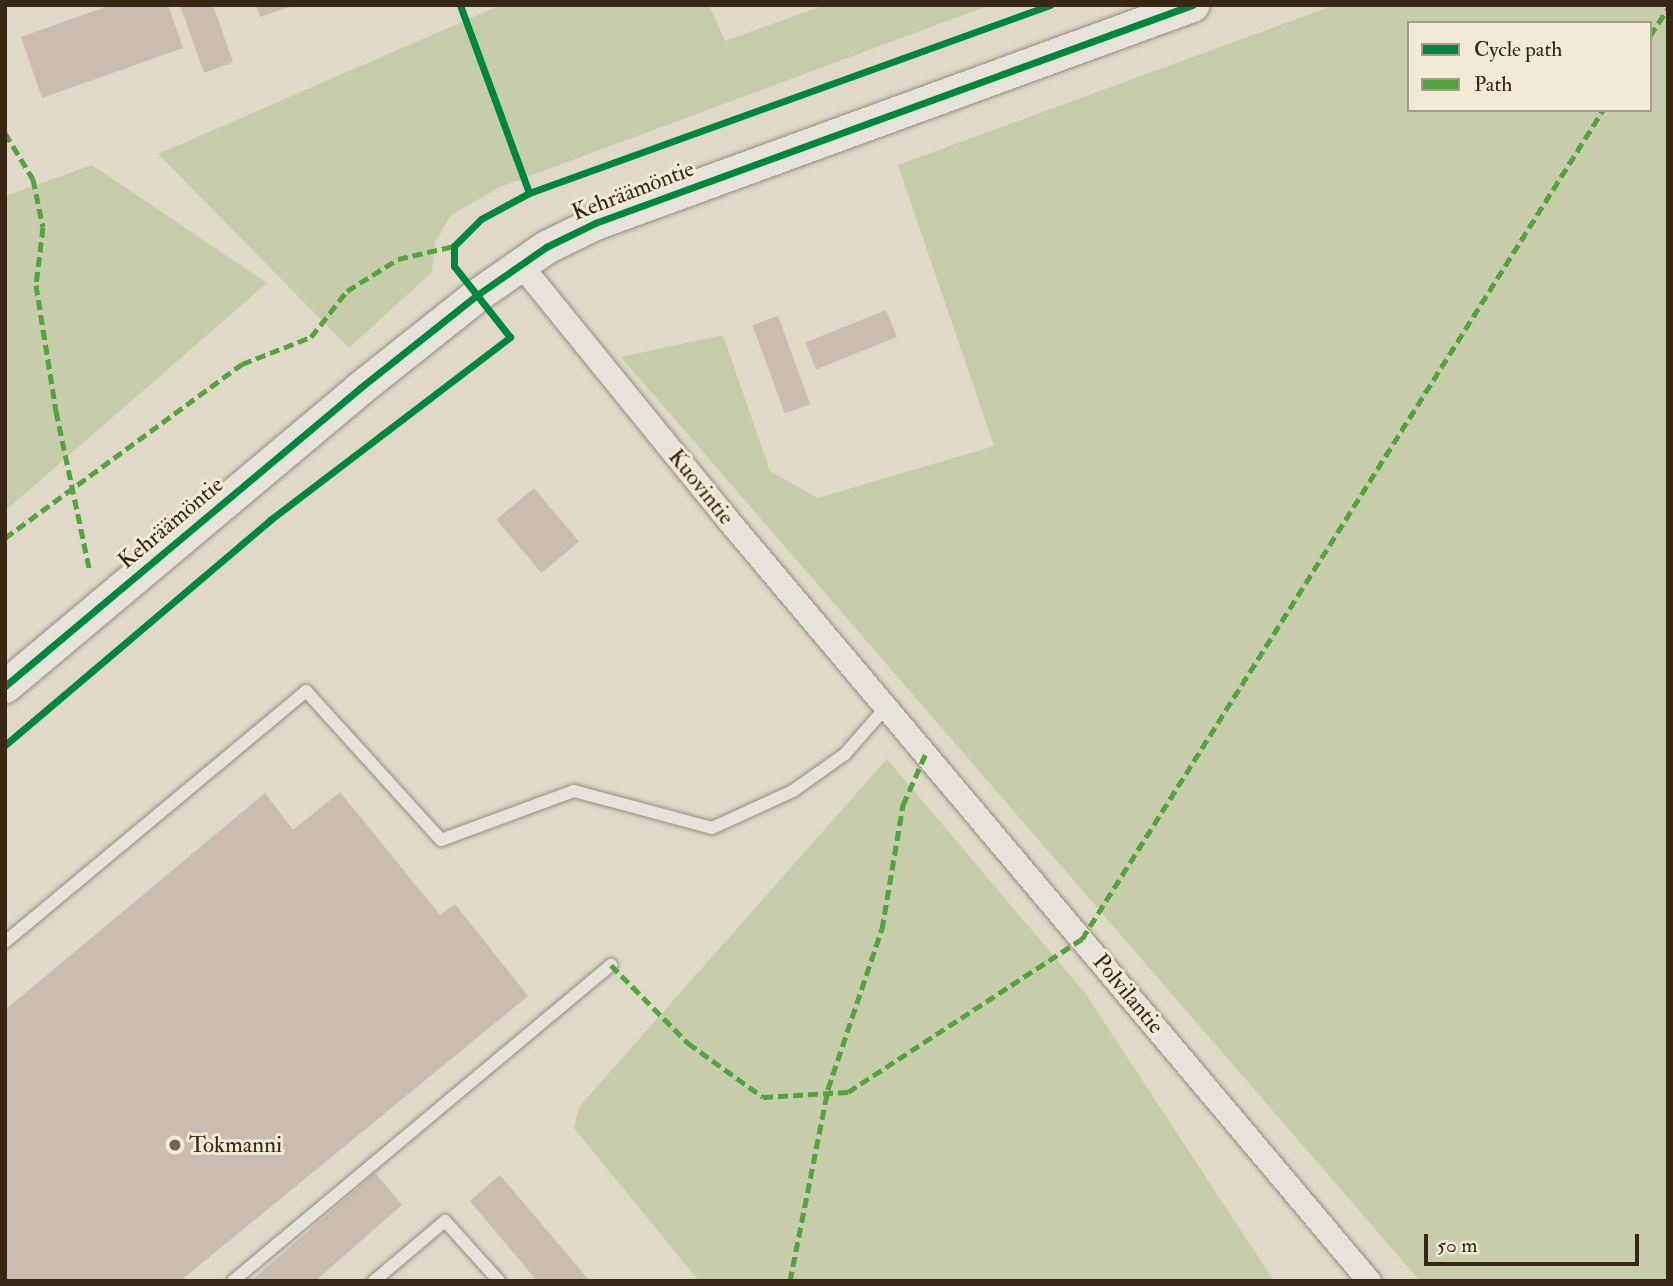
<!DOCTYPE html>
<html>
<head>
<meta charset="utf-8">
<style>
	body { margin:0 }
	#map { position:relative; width:1673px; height:1286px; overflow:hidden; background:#e0d9c8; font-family:"IM FELL Double Pica",serif }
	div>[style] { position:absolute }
	.green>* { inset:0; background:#c7ccab }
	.building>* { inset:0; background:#cabcb0; transform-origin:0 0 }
	.roads { filter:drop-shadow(0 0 2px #958f83) drop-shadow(0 0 2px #958f83) }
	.lane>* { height:12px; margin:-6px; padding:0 6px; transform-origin:6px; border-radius:6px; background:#e7e3da }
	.street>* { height:23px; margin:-11.5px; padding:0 11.5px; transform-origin:11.5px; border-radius:11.5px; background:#e7e3da }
	.secondary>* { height:33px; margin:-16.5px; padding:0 16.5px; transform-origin:16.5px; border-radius:16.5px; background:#e7e3da }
	.quiet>* { height:5px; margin-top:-2.5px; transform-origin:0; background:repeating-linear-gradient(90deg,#53a33f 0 10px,transparent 0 15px) }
	.cycleway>* { height:7px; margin:-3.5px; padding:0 3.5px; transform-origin:3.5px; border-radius:3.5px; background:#00873e }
	.dots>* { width:19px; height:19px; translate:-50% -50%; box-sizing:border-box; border:4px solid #f1ead4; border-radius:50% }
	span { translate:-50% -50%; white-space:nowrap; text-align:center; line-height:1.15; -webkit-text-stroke:6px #f1ead4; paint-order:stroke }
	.street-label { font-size:23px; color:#372714 }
	.poi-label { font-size:23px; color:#372714 }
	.left { translate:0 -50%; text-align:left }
	.frame { position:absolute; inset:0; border:7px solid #372714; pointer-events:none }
	.legend { position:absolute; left:1407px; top:21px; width:245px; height:91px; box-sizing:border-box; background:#f1ead4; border:2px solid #a79c87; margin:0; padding:9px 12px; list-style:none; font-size:21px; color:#372714 }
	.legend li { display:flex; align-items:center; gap:14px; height:35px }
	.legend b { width:35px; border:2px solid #a79c87 }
	.scale { position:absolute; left:1424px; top:1234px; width:215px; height:32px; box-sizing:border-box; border:4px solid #372714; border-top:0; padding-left:9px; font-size:21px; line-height:24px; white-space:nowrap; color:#372714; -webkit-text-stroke:5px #f1ead4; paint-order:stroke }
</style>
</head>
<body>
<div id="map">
	<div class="green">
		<div style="clip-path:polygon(501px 5px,709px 5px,725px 41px,825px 5px,990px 5px,500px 187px,451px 215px,435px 242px,432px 272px,349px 348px,158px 154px)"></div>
		<div style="clip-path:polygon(evenodd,1335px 5px,1668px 5px,1668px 1281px,1420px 1281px,621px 357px,723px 335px,770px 471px,818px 498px,994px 446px,898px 165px,1335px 5px,1409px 23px,1650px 23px,1650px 110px,1409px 110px,1409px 23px)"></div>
		<div style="clip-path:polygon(92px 165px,267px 283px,5px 511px,5px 196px)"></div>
		<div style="clip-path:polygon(887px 759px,1085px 993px,1274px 1281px,699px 1281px,574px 1128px,579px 1107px)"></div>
	</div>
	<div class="building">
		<div style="clip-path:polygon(111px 5px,168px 5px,183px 48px,42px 98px,21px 37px)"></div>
		<div style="clip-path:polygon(180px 5px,213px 5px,233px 62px,204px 73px)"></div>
		<div style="clip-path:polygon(256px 5px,292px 5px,292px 6px,260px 17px)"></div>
		<div style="left:886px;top:310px;width:29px;height:87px;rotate:68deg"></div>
		<div style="left:778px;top:316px;width:94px;height:27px;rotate:70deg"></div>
		<div style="left:534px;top:488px;width:70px;height:49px;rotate:50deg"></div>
		<div style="clip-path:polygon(340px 792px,440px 915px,455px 904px,528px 996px,180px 1281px,5px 1281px,5px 1010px,265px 793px,293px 830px)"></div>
		<div style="clip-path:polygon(375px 1173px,402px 1205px,315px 1281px,251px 1281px)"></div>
		<div style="clip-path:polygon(500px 1175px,590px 1281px,537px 1281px,470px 1201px)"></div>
	</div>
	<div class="roads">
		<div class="lane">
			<div style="left:5px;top:942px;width:392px;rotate:-39.8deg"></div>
			<div style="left:306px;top:691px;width:201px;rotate:47.8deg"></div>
			<div style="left:441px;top:840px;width:142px;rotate:-20.2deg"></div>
			<div style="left:574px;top:791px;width:143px;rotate:15deg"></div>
			<div style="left:712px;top:828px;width:89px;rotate:-24.6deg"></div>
			<div style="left:793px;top:791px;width:64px;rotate:-35.4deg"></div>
			<div style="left:845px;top:754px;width:64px;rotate:-48.8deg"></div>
			<div style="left:233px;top:1281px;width:493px;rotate:-39.9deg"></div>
			<div style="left:374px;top:1281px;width:93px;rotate:-40.2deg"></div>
			<div style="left:445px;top:1221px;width:81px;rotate:48deg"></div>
		</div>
		<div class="street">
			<div style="left:520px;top:264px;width:330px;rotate:50.9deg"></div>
			<div style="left:728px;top:520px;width:995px;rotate:49.89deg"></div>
		</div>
		<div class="secondary">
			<div style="left:5px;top:686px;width:463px;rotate:-40deg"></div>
			<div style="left:360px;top:388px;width:149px;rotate:-38.5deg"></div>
			<div style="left:477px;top:295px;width:84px;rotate:-34.8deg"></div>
			<div style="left:546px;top:247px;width:55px;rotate:-26.1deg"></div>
			<div style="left:595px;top:223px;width:636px;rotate:-20.06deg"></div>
		</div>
	</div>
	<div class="quiet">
		<div style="left:1650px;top:36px;width:33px;rotate:-57deg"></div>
		<div style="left:5px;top:133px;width:54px;rotate:58.7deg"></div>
		<div style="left:33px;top:179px;width:49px;rotate:78.2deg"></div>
		<div style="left:43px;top:227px;width:58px;rotate:96.9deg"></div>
		<div style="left:36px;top:285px;width:128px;rotate:81deg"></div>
		<div style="left:56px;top:411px;width:160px;rotate:78.1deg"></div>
		<div style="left:5px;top:538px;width:294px;rotate:-36.3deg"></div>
		<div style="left:242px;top:364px;width:74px;rotate:-21.4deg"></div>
		<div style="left:311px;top:337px;width:58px;rotate:-52deg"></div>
		<div style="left:347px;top:291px;width:60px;rotate:-32.1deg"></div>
		<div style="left:398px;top:259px;width:57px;rotate:-13.1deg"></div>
		<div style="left:611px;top:965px;width:110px;rotate:45.4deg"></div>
		<div style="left:688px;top:1043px;width:92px;rotate:35.8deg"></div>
		<div style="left:763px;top:1097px;width:85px;rotate:-3.4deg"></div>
		<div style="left:848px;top:1092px;width:280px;rotate:-33.2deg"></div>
		<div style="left:1082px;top:939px;width:979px;rotate:-57.85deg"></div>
		<div style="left:790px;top:1281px;width:196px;rotate:-78.8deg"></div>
		<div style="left:828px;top:1089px;width:169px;rotate:-71.4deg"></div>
		<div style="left:882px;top:929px;width:126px;rotate:-80.4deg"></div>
		<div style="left:903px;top:805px;width:57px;rotate:-66.1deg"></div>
	</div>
	<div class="cycleway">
		<div style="left:460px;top:5px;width:200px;rotate:69.8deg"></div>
		<div style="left:5px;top:686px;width:463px;rotate:-40deg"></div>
		<div style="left:360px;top:388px;width:149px;rotate:-38.5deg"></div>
		<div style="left:477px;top:295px;width:84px;rotate:-34.8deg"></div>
		<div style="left:546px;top:247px;width:55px;rotate:-26.1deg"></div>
		<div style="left:595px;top:223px;width:636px;rotate:-20.06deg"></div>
		<div style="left:5px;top:745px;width:348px;rotate:-40.3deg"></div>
		<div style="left:270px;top:520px;width:302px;rotate:-37.3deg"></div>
		<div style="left:510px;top:337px;width:90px;rotate:-128.3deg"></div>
		<div style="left:454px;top:266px;width:20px;rotate:-90deg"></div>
		<div style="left:454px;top:246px;width:38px;rotate:-45deg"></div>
		<div style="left:481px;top:219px;width:55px;rotate:-28.4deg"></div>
		<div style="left:529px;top:193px;width:554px;rotate:-19.84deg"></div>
	</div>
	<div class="dots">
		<div style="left:175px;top:1145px;background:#726553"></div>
	</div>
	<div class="street-label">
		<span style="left:633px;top:191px;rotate:-21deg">Kehräämöntie</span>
		<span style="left:701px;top:487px;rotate:51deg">Kuovintie</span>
		<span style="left:171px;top:523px;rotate:-40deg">Kehräämöntie</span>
		<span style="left:1128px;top:994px;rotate:50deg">Polvilantie</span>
	</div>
	<div class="poi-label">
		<span class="left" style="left:189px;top:1145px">Tokmanni</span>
	</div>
	<div class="frame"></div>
	<ul class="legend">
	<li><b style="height:9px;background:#00873e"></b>Cycle path</li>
	<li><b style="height:9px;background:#53a33f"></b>Path</li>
	</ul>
	<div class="scale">50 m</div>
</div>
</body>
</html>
